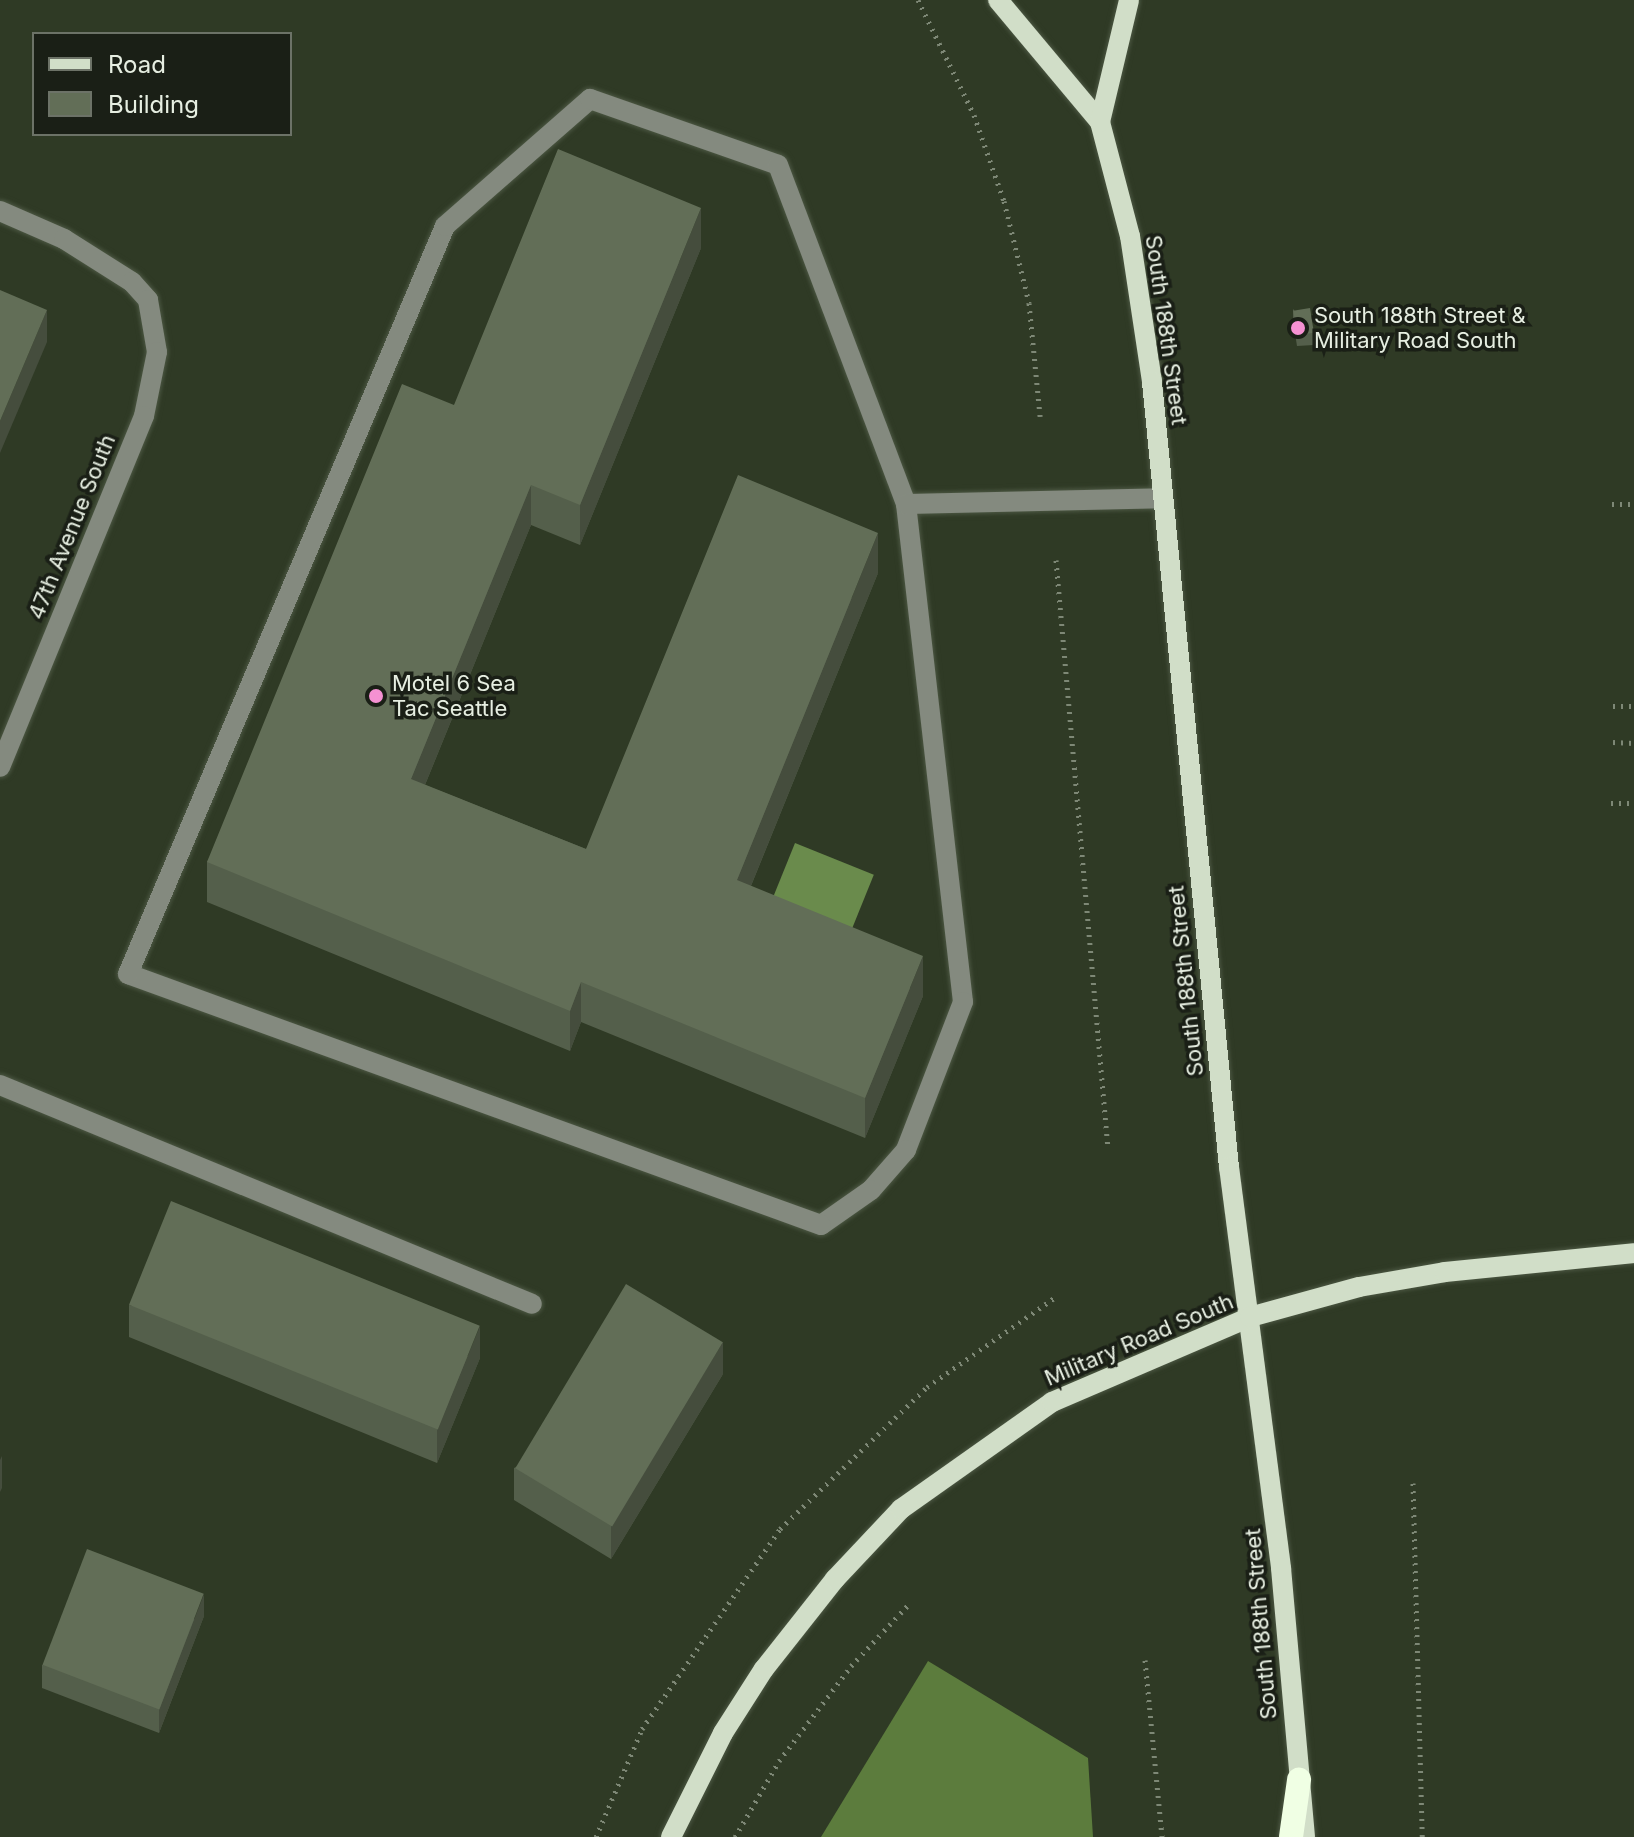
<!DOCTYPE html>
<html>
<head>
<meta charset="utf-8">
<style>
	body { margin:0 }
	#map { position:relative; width:1634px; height:1837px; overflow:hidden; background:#2f3a25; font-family:Inter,sans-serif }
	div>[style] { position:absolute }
	.forest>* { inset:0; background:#5c7c3d }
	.water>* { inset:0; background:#6a8b4c; transform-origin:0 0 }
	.path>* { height:5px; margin-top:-2.5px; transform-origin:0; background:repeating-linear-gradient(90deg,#7e8876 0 2px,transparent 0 8px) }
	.roads { filter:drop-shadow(0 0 2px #4c5743) drop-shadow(0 0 2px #4c5743) }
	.minor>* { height:20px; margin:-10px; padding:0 10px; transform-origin:10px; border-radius:10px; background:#848a7f }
	.major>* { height:20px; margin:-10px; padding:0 10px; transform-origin:10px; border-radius:10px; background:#d1dec8 }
	.highway>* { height:24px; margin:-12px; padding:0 12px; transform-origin:12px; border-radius:12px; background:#f0ffe4 }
	.wall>* { inset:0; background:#545f4b }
	.shaded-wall>* { inset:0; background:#454d3d }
	.building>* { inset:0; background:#626e57; transform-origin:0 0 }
	.dots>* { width:22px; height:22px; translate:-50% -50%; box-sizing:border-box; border:4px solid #1a1f16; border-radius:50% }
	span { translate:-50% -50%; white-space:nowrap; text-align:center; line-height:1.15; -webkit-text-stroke:7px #1a1f16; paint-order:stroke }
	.poi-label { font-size:22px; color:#e6eee1 }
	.left { translate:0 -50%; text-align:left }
	.street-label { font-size:22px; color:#e6eee1 }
	.legend { position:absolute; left:32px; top:32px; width:260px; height:104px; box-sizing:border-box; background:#1a1f16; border:2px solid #6c7267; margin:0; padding:10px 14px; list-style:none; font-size:24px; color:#e6eee1 }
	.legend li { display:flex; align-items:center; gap:16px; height:40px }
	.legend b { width:40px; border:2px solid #6c7267 }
</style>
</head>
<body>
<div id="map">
	<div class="forest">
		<div style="clip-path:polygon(928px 1661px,1088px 1758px,1093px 1837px,821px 1837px)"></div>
	</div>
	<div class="water">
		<div style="left:795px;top:843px;width:85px;height:58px;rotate:22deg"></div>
	</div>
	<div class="path">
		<div style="left:918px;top:0;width:128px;rotate:64deg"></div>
		<div style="left:974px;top:115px;width:91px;rotate:70.8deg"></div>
		<div style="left:1004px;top:201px;width:105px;rotate:76.2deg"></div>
		<div style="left:1029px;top:303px;width:114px;rotate:84.4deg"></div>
		<div style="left:1612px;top:504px;width:22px"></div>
		<div style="left:1056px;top:560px;width:591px;rotate:84.95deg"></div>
		<div style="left:1613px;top:706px;width:21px"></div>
		<div style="left:1613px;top:742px;width:21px;rotate:3deg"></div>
		<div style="left:1611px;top:803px;width:23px"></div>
		<div style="left:1413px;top:1483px;width:354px;rotate:88.5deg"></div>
		<div style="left:1145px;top:1660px;width:178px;rotate:84.5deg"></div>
		<div style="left:596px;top:1837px;width:117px;rotate:-66.9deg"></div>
		<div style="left:642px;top:1729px;width:243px;rotate:-55.4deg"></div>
		<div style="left:780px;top:1529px;width:204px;rotate:-44deg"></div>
		<div style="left:927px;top:1387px;width:155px;rotate:-35deg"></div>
		<div style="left:735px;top:1837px;width:88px;rotate:-59.9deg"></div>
		<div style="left:779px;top:1761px;width:119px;rotate:-52.8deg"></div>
		<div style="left:851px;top:1666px;width:86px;rotate:-46.9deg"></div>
	</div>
	<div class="roads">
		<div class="minor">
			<div style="left:0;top:211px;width:70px;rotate:23.6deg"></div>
			<div style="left:64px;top:239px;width:80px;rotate:32.3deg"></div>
			<div style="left:132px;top:282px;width:24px;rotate:48deg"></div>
			<div style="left:148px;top:300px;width:53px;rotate:80.2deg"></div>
			<div style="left:157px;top:352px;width:65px;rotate:101.5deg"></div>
			<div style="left:144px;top:416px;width:379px;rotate:112.3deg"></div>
			<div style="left:906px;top:504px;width:501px;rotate:83.47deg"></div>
			<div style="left:963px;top:1002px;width:159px;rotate:111.1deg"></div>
			<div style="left:906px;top:1150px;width:53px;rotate:131.2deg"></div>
			<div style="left:871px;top:1190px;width:61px;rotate:145deg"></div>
			<div style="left:821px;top:1225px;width:737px;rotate:-160.09deg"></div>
			<div style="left:128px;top:974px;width:812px;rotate:-67.03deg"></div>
			<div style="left:445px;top:226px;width:193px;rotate:-41.2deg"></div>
			<div style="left:590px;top:99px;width:199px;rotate:19.3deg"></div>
			<div style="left:778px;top:165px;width:362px;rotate:69.3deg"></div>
			<div style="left:906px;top:504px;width:257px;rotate:-1.3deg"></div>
			<div style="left:0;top:1085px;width:575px;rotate:22.37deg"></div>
		</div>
		<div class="major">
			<div style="left:998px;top:0;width:159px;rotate:50.1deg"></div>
			<div style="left:1100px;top:122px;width:118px;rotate:75.3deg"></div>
			<div style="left:1130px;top:236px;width:148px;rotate:81.4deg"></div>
			<div style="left:1152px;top:382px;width:789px;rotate:84.4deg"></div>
			<div style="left:1229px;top:1167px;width:404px;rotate:82.6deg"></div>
			<div style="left:1281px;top:1568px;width:270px;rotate:84.9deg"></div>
			<div style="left:1100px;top:122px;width:125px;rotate:-76.6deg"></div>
			<div style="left:671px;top:1837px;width:116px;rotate:-63.4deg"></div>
			<div style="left:723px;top:1733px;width:76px;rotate:-57.4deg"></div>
			<div style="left:764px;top:1669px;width:115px;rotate:-51.7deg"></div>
			<div style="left:835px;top:1579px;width:96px;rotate:-46.7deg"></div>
			<div style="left:901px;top:1509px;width:185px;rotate:-35.3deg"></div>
			<div style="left:1052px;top:1402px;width:215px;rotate:-23.2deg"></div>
			<div style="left:1250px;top:1317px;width:113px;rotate:-15.4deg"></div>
			<div style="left:1359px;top:1287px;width:87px;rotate:-9.9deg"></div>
			<div style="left:1445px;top:1272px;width:190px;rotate:-5.7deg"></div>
		</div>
		<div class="highway">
			<div style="left:1291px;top:1837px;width:58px;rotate:-82deg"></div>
		</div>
	</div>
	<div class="wall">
		<div style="clip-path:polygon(701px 248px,580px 545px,531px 525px,425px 785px,586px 849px,878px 573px,751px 886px,923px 996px,865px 1138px,581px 1022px,570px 1051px,207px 902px,207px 862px,454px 405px)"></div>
		<div style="clip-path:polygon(1293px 309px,1314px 333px,1314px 345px,1297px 346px,1293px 321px)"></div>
		<div style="clip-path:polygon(129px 1305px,480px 1358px,437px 1463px,129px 1337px)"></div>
		<div style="clip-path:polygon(723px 1374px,611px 1559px,514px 1500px,514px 1468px)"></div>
		<div style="clip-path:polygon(204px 1616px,159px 1733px,42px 1688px,42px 1665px)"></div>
	</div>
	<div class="shaded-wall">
		<div style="clip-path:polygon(701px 208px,701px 248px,580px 545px,580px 505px)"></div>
		<div style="clip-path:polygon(47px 310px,47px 342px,0 453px,0 421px)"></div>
		<div style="clip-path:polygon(531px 485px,531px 525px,411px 819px,411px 779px)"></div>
		<div style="clip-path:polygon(878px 533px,878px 573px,737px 920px,737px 880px)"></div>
		<div style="clip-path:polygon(923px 956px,923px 996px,865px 1138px,865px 1098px)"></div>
		<div style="clip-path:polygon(581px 982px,581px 1022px,570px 1051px,570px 1011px)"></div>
		<div style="clip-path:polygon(480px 1326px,480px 1358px,437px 1463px,437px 1430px)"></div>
		<div style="clip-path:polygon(723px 1342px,723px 1374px,611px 1559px,611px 1526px)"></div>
		<div style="clip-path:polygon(2px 1456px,2px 1488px,0 1492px,0 1460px)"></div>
		<div style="clip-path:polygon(204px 1594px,204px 1616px,159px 1733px,159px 1710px)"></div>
	</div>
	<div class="building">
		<div style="clip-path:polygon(558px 149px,701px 208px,580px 505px,531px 485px,411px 779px,586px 849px,738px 475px,878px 533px,737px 880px,923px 956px,865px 1098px,581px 982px,570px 1011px,207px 862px,402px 384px,454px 405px)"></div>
		<div style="clip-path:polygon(0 290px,47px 310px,0 421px)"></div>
		<div style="left:1310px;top:308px;width:25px;height:17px;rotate:81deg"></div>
		<div style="left:171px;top:1201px;width:333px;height:112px;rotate:22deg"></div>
		<div style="left:626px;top:1284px;width:113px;height:215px;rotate:31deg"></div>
		<div style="left:87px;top:1549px;width:125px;height:124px;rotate:21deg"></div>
	</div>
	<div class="dots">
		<div style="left:1298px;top:328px;background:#f591d2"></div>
		<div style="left:376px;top:696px;background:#f591d2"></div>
	</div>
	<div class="poi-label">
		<span class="left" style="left:1314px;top:328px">South 188th Street &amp;<br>Military Road South</span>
		<span class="left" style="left:392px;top:696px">Motel 6 Sea<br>Tac Seattle</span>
	</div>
	<div class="street-label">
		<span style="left:1166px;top:330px;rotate:82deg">South 188th Street</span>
		<span style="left:72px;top:527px;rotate:-68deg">47th Avenue South</span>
		<span style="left:1186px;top:981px;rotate:-96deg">South 188th Street</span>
		<span style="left:1139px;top:1340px;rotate:-23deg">Military Road South</span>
		<span style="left:1261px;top:1624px;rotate:-95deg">South 188th Street</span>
	</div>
	<ul class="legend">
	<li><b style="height:10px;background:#d1dec8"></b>Road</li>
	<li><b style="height:22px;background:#626e57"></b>Building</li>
	</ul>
</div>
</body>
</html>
